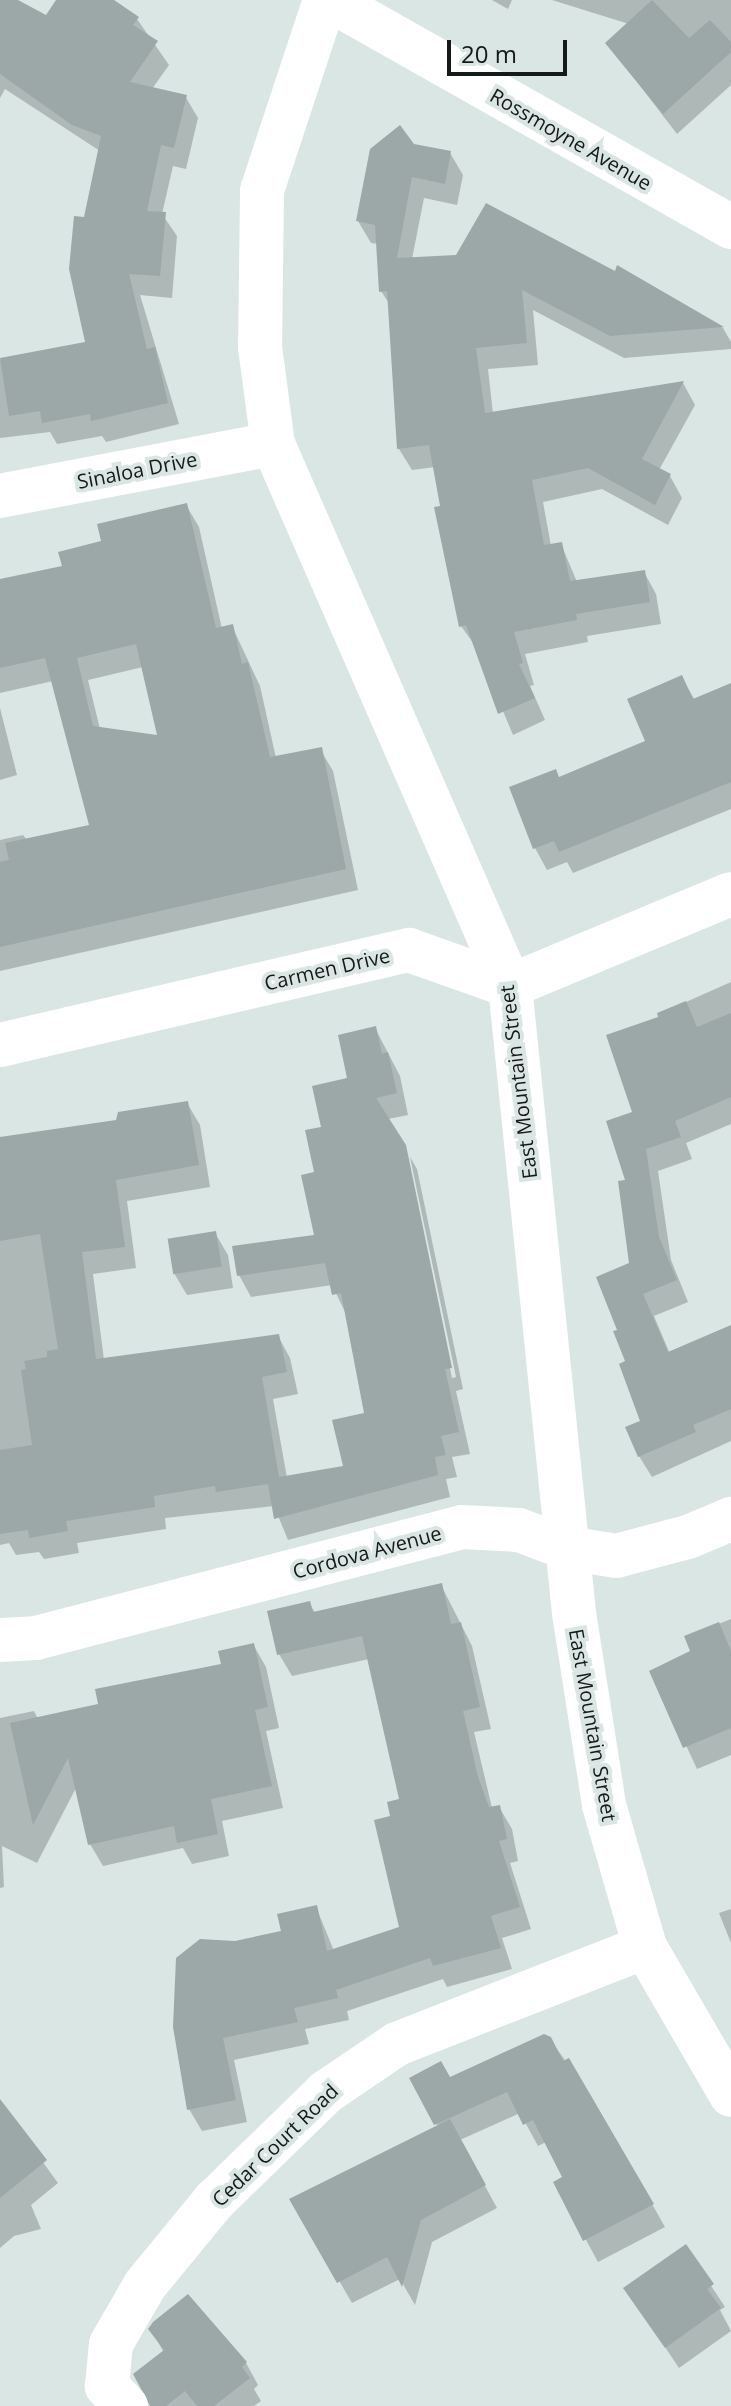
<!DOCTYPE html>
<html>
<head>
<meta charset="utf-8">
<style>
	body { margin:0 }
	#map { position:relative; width:731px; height:2406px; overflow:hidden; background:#dae6e4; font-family:"Open Sans",sans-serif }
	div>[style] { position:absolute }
	.shadow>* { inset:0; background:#0003 }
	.building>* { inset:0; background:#9ca7a7; transform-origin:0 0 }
	.minor>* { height:44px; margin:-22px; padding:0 22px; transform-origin:22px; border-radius:22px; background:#fff }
	.tertiary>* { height:44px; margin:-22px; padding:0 22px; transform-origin:22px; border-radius:22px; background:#fff }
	span { translate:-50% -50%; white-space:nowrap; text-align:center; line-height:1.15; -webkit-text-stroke:8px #dae6e4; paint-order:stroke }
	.street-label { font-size:20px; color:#151918 }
	.scale { position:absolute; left:447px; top:40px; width:120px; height:36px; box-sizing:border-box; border:4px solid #151918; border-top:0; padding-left:10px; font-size:24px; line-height:28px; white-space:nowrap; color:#151918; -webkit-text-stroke:6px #dae6e4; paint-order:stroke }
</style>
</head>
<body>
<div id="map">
	<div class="shadow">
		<div style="clip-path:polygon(0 0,14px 0,46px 17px,58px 0,110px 0,137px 19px,169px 65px,152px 89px,185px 96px,198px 118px,186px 169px,173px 166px,162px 214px,177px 236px,172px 298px,140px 295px,179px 424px,106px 442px,102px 436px,57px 444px,50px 432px,0 438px,0 360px,87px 344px,85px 219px,100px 151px,5px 89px,0 98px)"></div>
		<div style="clip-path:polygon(492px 0,512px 0,508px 9px)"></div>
		<div style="clip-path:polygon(552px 0,731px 0,731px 85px,677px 134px,608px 44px,629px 24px)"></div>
		<div style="clip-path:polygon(413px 146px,450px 153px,463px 175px,457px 205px,424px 198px,412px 259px,616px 273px,618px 268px,723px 328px,731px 342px,731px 349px,624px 358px,533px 310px,538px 365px,488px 369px,493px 414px,683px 383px,695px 405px,659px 470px,670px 476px,682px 498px,668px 525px,602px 489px,543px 502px,551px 546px,561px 544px,577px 582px,644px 572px,656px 594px,661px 624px,587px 636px,588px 642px,525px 654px,534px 685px,530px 686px,545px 720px,513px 735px,476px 647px,461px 626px,435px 467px,412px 470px,399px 449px,390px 305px,381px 291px,379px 244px,371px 243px,358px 221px)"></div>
		<div style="clip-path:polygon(evenodd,186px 505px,199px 527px,222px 629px,232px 626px,260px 686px,276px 758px,320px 749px,333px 771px,358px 890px,0 971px,0 840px,23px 835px,27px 840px,92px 826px,53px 681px,0 693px,0 588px,64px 567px,103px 543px,186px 505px,143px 667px,159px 737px,100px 729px,88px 680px,143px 667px)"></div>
		<div style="clip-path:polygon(681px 677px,695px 700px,731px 685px,731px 809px,573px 873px,567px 862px,547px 870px,535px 848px,559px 779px,648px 742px)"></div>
		<div style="clip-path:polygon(0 708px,17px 775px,0 780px)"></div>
		<div style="clip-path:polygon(731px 982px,731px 1124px,686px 1143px,692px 1159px,658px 1171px,671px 1260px,688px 1302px,654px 1316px,670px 1354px,731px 1328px,731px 1441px,652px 1477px,639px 1456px,643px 1422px,619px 1331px,631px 1265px,628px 1181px,634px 1114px,659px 1014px)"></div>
		<div style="clip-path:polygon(375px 1028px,400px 1076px,408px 1115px,388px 1119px,404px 1146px,452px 1378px,456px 1377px,410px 1157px,417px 1169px,463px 1389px,456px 1391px,470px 1454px,452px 1457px,457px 1477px,446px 1479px,450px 1497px,288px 1540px,274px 1506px,165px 1518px,166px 1529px,77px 1543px,79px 1553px,44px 1559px,39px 1552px,16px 1555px,9px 1543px,0 1545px,0 1139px,118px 1122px,187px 1103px,200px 1125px,210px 1187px,127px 1201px,136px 1268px,93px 1274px,104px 1360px,278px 1336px,290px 1358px,298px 1394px,273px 1399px,287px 1478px,346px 1468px,367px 1414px,347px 1316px,332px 1285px,251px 1297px,239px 1275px,316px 1237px,323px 1129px)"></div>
		<div style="clip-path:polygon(215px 1233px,228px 1255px,233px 1288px,187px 1295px,174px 1273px)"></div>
		<div style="clip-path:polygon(441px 1585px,472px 1646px,491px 1729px,474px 1732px,492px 1808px,499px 1807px,512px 1829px,518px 1861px,510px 1863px,531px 1929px,502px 1938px,512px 1969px,447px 1987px,443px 1979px,347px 2011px,349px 2020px,305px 2029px,309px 2044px,234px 2060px,247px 2122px,202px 2131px,189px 2109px,235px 1943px,283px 1933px,316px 1907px,334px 1951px,401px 1928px,393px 1818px,401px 1801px,369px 1659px,292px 1676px,279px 1654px,309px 1603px,316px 1614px)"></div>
		<div style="clip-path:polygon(731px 1619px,731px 1755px,697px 1769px,652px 1672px,693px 1652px,686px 1637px)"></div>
		<div style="clip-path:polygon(254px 1646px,266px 1667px,279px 1728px,266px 1731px,283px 1808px,222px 1821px,229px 1856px,192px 1864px,183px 1848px,103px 1866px,90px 1844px,77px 1786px,37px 1863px,2px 1846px,4px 1887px,0 1888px,0 1718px,34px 1711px,38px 1719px,101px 1706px,223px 1666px)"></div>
		<div style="clip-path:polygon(731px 1909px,731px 1943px,719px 1913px)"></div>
		<div style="clip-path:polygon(549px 2038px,591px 2096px,665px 2227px,598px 2262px,555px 2183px,565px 2178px,546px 2142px,538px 2146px,520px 2113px,460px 2140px,497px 2208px,432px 2242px,415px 2305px,400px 2279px,352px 2303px,292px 2199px,438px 2127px,412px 2079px,450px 2079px)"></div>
		<div style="clip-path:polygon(0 2103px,58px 2183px,31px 2205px,41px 2229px,14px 2236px,0 2248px)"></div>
		<div style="clip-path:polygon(685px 2246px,725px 2307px,720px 2310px,731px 2331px,679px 2368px,626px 2289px)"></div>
		<div style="clip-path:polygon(187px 2297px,246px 2363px,258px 2385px,254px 2389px,261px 2401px,254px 2406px,153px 2406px,164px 2353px,151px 2329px)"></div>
	</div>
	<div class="building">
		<div style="clip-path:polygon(0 0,18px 0,46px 15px,56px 0,114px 0,139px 17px,133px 25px,158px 41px,130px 82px,187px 95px,174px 148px,161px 145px,147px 211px,166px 212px,160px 276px,129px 274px,147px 349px,155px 347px,168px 403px,91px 421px,90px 414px,42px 423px,40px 411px,9px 416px,0 358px,85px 342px,69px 269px,74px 216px,84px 217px,101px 136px,72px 125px,0 74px)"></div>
		<div style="clip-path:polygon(652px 0,689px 38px,710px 20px,731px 42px,731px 52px,663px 114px,605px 43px)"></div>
		<div style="clip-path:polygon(400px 125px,414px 144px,451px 151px,445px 184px,412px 177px,397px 258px,456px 255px,486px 203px,615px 271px,617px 265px,724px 327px,610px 336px,522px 290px,527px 343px,476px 348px,485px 413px,684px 381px,642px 459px,671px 474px,655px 505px,588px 468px,532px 480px,544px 545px,562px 542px,570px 581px,645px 570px,650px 602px,576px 614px,577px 620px,514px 632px,523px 663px,519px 664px,535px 698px,498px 714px,466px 625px,459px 627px,434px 507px,440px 506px,429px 445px,397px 449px,387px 291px,379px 292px,375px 225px,356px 221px,370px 149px)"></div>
		<div style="clip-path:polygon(evenodd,187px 503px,216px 628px,233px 624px,242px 664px,248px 662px,270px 757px,322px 747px,346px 869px,0 947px,0 862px,9px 860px,5px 843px,89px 825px,45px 658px,0 668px,0 579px,62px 566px,58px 552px,101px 541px,97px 524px,187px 503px,136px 644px,157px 735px,93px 726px,77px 658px,136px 644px)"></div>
		<div style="clip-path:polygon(682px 675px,693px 699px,731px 683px,731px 782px,559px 852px,554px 841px,533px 849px,509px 787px,556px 769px,559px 777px,645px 741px,627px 699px)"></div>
		<div style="clip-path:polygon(686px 1001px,697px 1027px,731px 1013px,731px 1097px,675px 1121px,681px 1137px,646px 1149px,659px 1237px,677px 1280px,643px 1294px,668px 1352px,731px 1325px,731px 1409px,693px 1425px,696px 1432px,638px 1457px,625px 1427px,640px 1421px,619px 1364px,625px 1361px,613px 1331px,617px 1330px,596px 1277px,629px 1263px,618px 1181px,625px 1180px,606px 1121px,632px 1112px,606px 1035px,658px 1017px,657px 1013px)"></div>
		<div style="clip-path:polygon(376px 1026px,382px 1054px,388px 1052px,397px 1093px,376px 1098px,406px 1145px,452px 1368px,445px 1369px,459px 1432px,441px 1436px,446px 1455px,435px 1457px,438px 1475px,274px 1519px,268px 1484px,216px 1492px,215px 1486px,154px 1496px,155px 1507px,66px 1521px,68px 1531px,29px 1538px,28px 1530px,0 1534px,0 1450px,32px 1445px,21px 1370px,26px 1369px,24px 1361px,47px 1357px,47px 1351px,58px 1349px,40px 1234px,0 1241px,0 1137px,116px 1120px,118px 1112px,188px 1101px,199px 1165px,116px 1180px,125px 1247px,82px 1252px,96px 1359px,279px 1334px,287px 1372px,262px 1377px,279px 1477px,343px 1466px,332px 1420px,364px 1413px,341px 1293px,332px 1295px,325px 1263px,237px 1276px,232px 1246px,314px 1235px,301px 1175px,314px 1172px,305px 1130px,321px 1127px,312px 1086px,347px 1078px,338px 1035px)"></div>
		<div style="left:216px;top:1231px;width:36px;height:49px;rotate:81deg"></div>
		<div style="clip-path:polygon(442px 1583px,451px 1624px,461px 1622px,480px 1707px,463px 1711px,478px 1777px,489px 1807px,500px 1805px,507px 1839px,499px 1841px,520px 1907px,491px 1916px,501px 1948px,433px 1966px,430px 1958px,336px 1990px,338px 1998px,294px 2008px,298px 2022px,223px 2038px,236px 2100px,187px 2110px,173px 2027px,176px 1958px,200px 1939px,235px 1941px,281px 1931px,277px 1914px,317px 1905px,327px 1951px,399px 1927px,374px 1820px,390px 1816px,387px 1802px,399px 1799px,362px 1636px,277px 1655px,267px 1611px,310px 1601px,313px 1612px)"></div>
		<div style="clip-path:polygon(719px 1622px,731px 1651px,731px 1728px,683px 1748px,649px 1671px,690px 1651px,684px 1636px)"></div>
		<div style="clip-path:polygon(254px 1643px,268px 1707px,255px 1710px,272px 1786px,211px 1799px,218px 1834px,177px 1843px,174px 1826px,88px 1845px,68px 1758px,33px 1825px,10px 1723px,98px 1704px,95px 1689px,221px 1664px,218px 1651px)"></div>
		<div style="clip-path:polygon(544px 2034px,551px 2037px,563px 2061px,569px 2058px,654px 2204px,583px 2241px,553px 2182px,562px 2177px,533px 2120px,523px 2125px,507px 2092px,434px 2125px,409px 2078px,441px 2061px,450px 2077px)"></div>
		<div style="clip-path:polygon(0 2099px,47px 2160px,0 2198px)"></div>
		<div style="clip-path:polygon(450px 2119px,486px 2185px,421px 2220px,402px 2287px,387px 2257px,337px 2283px,289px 2199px)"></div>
		<div style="clip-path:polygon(686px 2244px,714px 2284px,707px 2289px,721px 2308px,665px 2348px,623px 2288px)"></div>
		<div style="clip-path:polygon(188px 2294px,247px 2362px,242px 2367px,250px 2378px,214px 2406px,197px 2406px,185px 2391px,166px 2406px,150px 2406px,133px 2374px,164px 2350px,148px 2329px,153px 2322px)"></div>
	</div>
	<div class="minor">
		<div style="left:330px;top:0;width:461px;rotate:29.5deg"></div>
		<div style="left:0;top:496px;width:278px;rotate:-10.8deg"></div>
		<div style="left:0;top:1045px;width:420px;rotate:-13.1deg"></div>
		<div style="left:409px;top:950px;width:107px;rotate:19.6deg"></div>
		<div style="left:510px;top:986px;width:239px;rotate:-22.6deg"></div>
		<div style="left:0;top:1640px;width:36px;rotate:-3deg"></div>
		<div style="left:36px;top:1638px;width:440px;rotate:-14.6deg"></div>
		<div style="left:462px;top:1527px;width:57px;rotate:3deg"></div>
		<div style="left:519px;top:1530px;width:51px;rotate:20.6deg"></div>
		<div style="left:567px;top:1548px;width:50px;rotate:9.3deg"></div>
		<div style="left:616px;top:1556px;width:74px;rotate:-14.8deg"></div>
		<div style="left:688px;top:1537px;width:47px;rotate:-22.7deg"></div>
		<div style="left:126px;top:2406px;width:28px;rotate:-134deg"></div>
		<div style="left:107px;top:2386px;width:42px;rotate:-84.6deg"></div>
		<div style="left:111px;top:2344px;width:68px;rotate:-60deg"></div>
		<div style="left:145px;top:2285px;width:109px;rotate:-50.6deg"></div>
		<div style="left:214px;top:2201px;width:156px;rotate:-44.2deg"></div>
		<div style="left:326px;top:2092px;width:86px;rotate:-34.1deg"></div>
		<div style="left:397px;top:2044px;width:266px;rotate:-21.4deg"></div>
	</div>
	<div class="tertiary">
		<div style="left:325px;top:0;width:201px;rotate:108.3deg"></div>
		<div style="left:262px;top:191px;width:156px;rotate:90.7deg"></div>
		<div style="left:260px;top:347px;width:98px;rotate:82.4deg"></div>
		<div style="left:273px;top:444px;width:592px;rotate:66.38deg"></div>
		<div style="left:510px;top:986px;width:630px;rotate:84.17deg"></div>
		<div style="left:574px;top:1613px;width:194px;rotate:81.1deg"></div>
		<div style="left:604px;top:1805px;width:148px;rotate:73.9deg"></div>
		<div style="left:645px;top:1947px;width:171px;rotate:59.8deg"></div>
	</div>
	<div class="street-label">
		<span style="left:571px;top:139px;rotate:30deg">Rossmoyne Avenue</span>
		<span style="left:137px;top:470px;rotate:-11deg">Sinaloa Drive</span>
		<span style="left:327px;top:969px;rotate:-13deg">Carmen Drive</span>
		<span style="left:518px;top:1082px;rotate:-97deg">East Mountain Street</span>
		<span style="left:367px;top:1552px;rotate:-15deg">Cordova Avenue</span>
		<span style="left:593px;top:1725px;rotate:80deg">East Mountain Street</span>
		<span style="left:275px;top:2145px;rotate:-44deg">Cedar Court Road</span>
	</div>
	<div class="scale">20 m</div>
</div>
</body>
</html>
